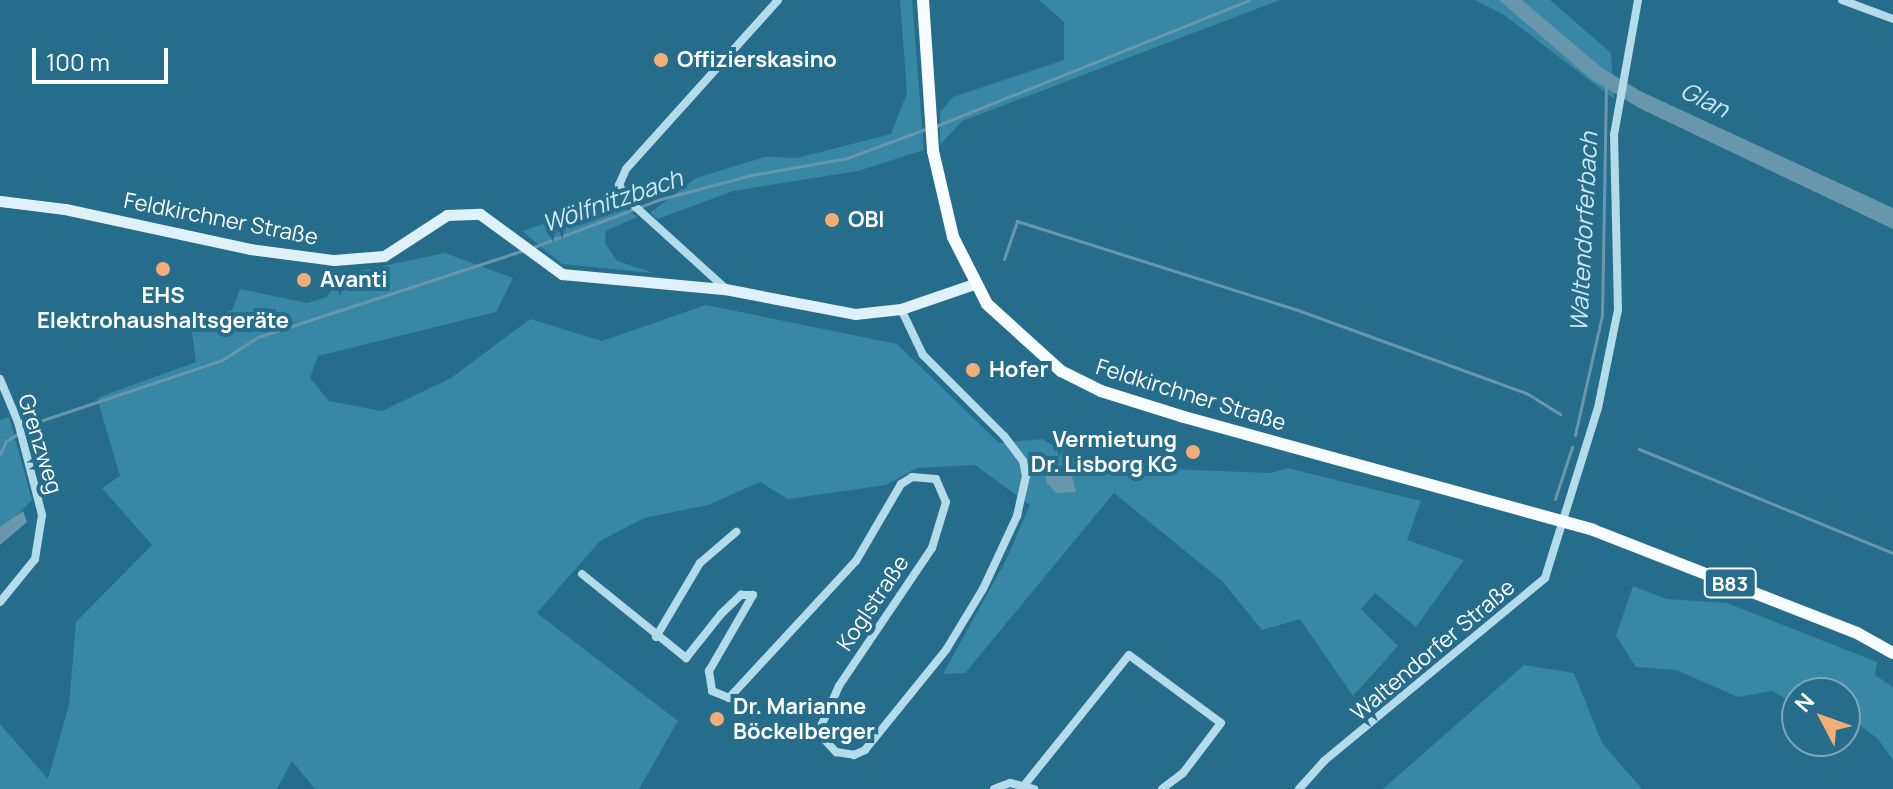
<!DOCTYPE html>
<html>
<head>
<meta charset="utf-8">
<style>
	body { margin:0 }
	#map { position:relative; width:1893px; height:789px; overflow:hidden; background:#266d8b; font-family:Manrope,sans-serif }
	div>[style] { position:absolute }
	.green>* { inset:0; background:#3787a5 }
	.water>* { inset:0; background:#6897ab }
	.stream>* { height:3px; margin:-1.5px; padding:0 1.5px; transform-origin:1.5px; border-radius:1.5px; background:#6897ab }
	.street>* { height:8px; margin:-4px; padding:0 4px; transform-origin:4px; border-radius:4px; background:#b3dbea }
	.secondary>* { height:11px; margin:-5.5px; padding:0 5.5px; transform-origin:5.5px; border-radius:5.5px; background:#def1f8 }
	.primary>* { height:12px; margin:-6px; padding:0 6px; transform-origin:6px; border-radius:6px; background:#f7fcfe }
	.dots>* { width:22px; height:22px; translate:-50% -50%; box-sizing:border-box; border:4px solid #266d8b; border-radius:50% }
	span { translate:-50% -50%; white-space:nowrap; text-align:center; line-height:1.15; -webkit-text-stroke:8px #266d8b; paint-order:stroke }
	.shield-label span { padding:2px 6px; background:#266d8b; border:2px solid; border-radius:6px; -webkit-text-stroke-width:0 }
	.shield-label { font-size:20px; color:#fff; font-weight:700 }
	.poi-label { font-size:22px; color:#fff; font-weight:700 }
	.left { translate:0 -50%; text-align:left }
	.right { translate:-100% -50%; text-align:right }
	.street-label { font-size:22px; color:#fff }
	.water-label { font-size:24px; color:#cce9f4; font-style:italic }
	.north { position:absolute; left:1781px; top:677px; width:80px; height:80px; box-sizing:border-box; background:#266d8b; border:2px solid #7da7b9; border-radius:50%; rotate:311deg; font-size:22px; font-weight:700; line-height:32px; text-align:center; color:#fff }
	.north::after { content:''; display:block; margin:auto; width:28px; height:36px; background:#f3ae78; clip-path:polygon(50% 0,100% 100%,50% 72%,0 100%) }
	.scale { position:absolute; left:32px; top:48px; width:136px; height:36px; box-sizing:border-box; border:4px solid #fff; border-top:0; padding-left:10px; font-size:24px; line-height:28px; white-space:nowrap; color:#fff; -webkit-text-stroke:6px #266d8b; paint-order:stroke }
</style>
</head>
<body>
<div id="map">
	<div class="green">
		<div style="clip-path:polygon(900px 0,912px 0,924px 150px,858px 171px,733px 191px,658px 219px,650px 213px,696px 178px,765px 157px,797px 158px,891px 134px,907px 93px)"></div>
		<div style="clip-path:polygon(1039px 0,1280px 0,962px 121px,940px 145px,940px 112px,953px 97px,1064px 60px,1064px 22px)"></div>
		<div style="clip-path:polygon(1475px 0,1550px 0,1611px 53px,1614px 99px,1504px 15px)"></div>
		<div style="clip-path:polygon(614px 200px,637px 217px,606px 231px,605px 243px,617px 261px,654px 273px,562px 264px,522px 231px)"></div>
		<div style="clip-path:polygon(445px 253px,513px 278px,496px 312px,318px 356px,310px 378px,329px 401px,382px 411px,451px 378px,530px 319px,602px 341px,706px 305px,897px 344px,999px 443px,1042px 439px,1088px 466px,1271px 473px,1287px 468px,1421px 501px,1407px 540px,1464px 560px,1416px 627px,1375px 593px,1361px 609px,1398px 646px,1353px 696px,1300px 619px,1262px 630px,1222px 581px,1114px 493px,965px 673px,943px 674px,1006px 560px,1030px 505px,975px 465px,917px 468px,886px 485px,788px 499px,760px 482px,708px 505px,644px 518px,600px 541px,537px 613px,678px 721px,639px 789px,315px 789px,292px 761px,277px 789px,0 789px,0 724px,48px 779px,69px 705px,76px 622px,152px 545px,102px 488px,120px 476px,97px 398px,196px 362px,191px 325px,232px 310px,240px 289px,307px 303px,327px 297px,341px 275px)"></div>
		<div style="clip-path:polygon(9px 417px,32px 500px,0 532px,0 420px)"></div>
		<div style="clip-path:polygon(1633px 586px,1666px 599px,1727px 603px,1877px 662px,1875px 675px,1893px 687px,1893px 760px,1878px 739px,1845px 714px,1845px 693px,1797px 693px,1797px 699px,1786px 699px,1772px 691px,1738px 697px,1676px 670px,1636px 667px,1616px 636px)"></div>
		<div style="clip-path:polygon(1524px 665px,1574px 673px,1602px 743px,1642px 789px,1383px 789px)"></div>
	</div>
	<div class="water">
		<div style="clip-path:polygon(1499px 0,1522px 0,1602px 68px,1640px 91px,1893px 208px,1893px 229px,1639px 108px,1591px 79px)"></div>
		<div style="clip-path:polygon(1048px 456px,1071px 472px,1076px 492px,1056px 493px,1047px 483px,1041px 460px)"></div>
		<div style="clip-path:polygon(23px 511px,27px 522px,0 545px,0 527px)"></div>
	</div>
	<div class="stream">
		<div style="left:936px;top:126px;width:337px;rotate:-21.9deg"></div>
		<div style="left:531px;top:248px;width:139px;rotate:-20.7deg"></div>
		<div style="left:661px;top:199px;width:93px;rotate:-14.9deg"></div>
		<div style="left:751px;top:175px;width:97px;rotate:-10deg"></div>
		<div style="left:847px;top:158px;width:86px;rotate:-20.3deg"></div>
		<div style="left:1004px;top:259px;width:40px;rotate:-71.1deg"></div>
		<div style="left:1017px;top:221px;width:292px;rotate:17.6deg"></div>
		<div style="left:1295px;top:309px;width:248px;rotate:20deg"></div>
		<div style="left:1528px;top:394px;width:38px;rotate:32deg"></div>
		<div style="left:1575px;top:435px;width:123px;rotate:-77.3deg"></div>
		<div style="left:1602px;top:315px;width:229px;rotate:-89deg"></div>
		<div style="left:1639px;top:449px;width:274px;rotate:22.3deg"></div>
		<div style="left:0;top:454px;width:14px;rotate:-65deg"></div>
		<div style="left:6px;top:441px;width:36px;rotate:-32deg"></div>
		<div style="left:37px;top:422px;width:195px;rotate:-18.5deg"></div>
		<div style="left:222px;top:360px;width:43px;rotate:-32.6deg"></div>
		<div style="left:258px;top:337px;width:280px;rotate:-18.1deg"></div>
		<div style="left:1555px;top:499px;width:55px;rotate:-71.9deg"></div>
	</div>
	<div class="street">
		<div style="left:1842px;top:0;width:54px;rotate:20.4deg"></div>
		<div style="left:725px;top:288px;width:128px;rotate:-137.8deg"></div>
		<div style="left:630px;top:202px;width:20px;rotate:-123deg"></div>
		<div style="left:619px;top:185px;width:17px;rotate:-66deg"></div>
		<div style="left:626px;top:169px;width:227px;rotate:-48deg"></div>
		<div style="left:0;top:379px;width:47px;rotate:67.3deg"></div>
		<div style="left:18px;top:422px;width:96px;rotate:75.5deg"></div>
		<div style="left:42px;top:515px;width:45px;rotate:99deg"></div>
		<div style="left:35px;top:559px;width:55px;rotate:129.1deg"></div>
		<div style="left:582px;top:574px;width:134px;rotate:38.9deg"></div>
		<div style="left:686px;top:658px;width:56px;rotate:-51.5deg"></div>
		<div style="left:721px;top:614px;width:28px;rotate:-44deg"></div>
		<div style="left:741px;top:595px;width:12px"></div>
		<div style="left:753px;top:595px;width:88px;rotate:120.1deg"></div>
		<div style="left:709px;top:671px;width:20px;rotate:81deg"></div>
		<div style="left:712px;top:691px;width:18px;rotate:22deg"></div>
		<div style="left:729px;top:698px;width:187px;rotate:-47.2deg"></div>
		<div style="left:856px;top:561px;width:89px;rotate:-59.7deg"></div>
		<div style="left:901px;top:484px;width:13px;rotate:-32deg"></div>
		<div style="left:912px;top:477px;width:24px;rotate:5deg"></div>
		<div style="left:936px;top:479px;width:25px;rotate:67deg"></div>
		<div style="left:946px;top:502px;width:48px;rotate:106.9deg"></div>
		<div style="left:932px;top:548px;width:166px;rotate:124deg"></div>
		<div style="left:839px;top:686px;width:42px;rotate:114.1deg"></div>
		<div style="left:822px;top:724px;width:13px;rotate:90deg"></div>
		<div style="left:822px;top:737px;width:21px;rotate:47deg"></div>
		<div style="left:836px;top:752px;width:18px;rotate:9deg"></div>
		<div style="left:854px;top:755px;width:12px;rotate:-24deg"></div>
		<div style="left:865px;top:750px;width:129px;rotate:-51deg"></div>
		<div style="left:946px;top:650px;width:71px;rotate:-58.8deg"></div>
		<div style="left:983px;top:589px;width:81px;rotate:-65deg"></div>
		<div style="left:1017px;top:516px;width:41px;rotate:-77.3deg"></div>
		<div style="left:1026px;top:476px;width:15px;rotate:-101deg"></div>
		<div style="left:1023px;top:461px;width:31px;rotate:-127deg"></div>
		<div style="left:1004px;top:436px;width:115px;rotate:-135deg"></div>
		<div style="left:923px;top:355px;width:51px;rotate:-115.6deg"></div>
		<div style="left:656px;top:637px;width:86px;rotate:-59.3deg"></div>
		<div style="left:700px;top:563px;width:48px;rotate:-40.7deg"></div>
		<div style="left:1026px;top:783px;width:164px;rotate:-51.2deg"></div>
		<div style="left:1129px;top:655px;width:114px;rotate:36.5deg"></div>
		<div style="left:1221px;top:723px;width:63px;rotate:127.2deg"></div>
		<div style="left:1183px;top:773px;width:26px;rotate:143deg"></div>
		<div style="left:994px;top:789px;width:17px;rotate:-21deg"></div>
		<div style="left:1010px;top:783px;width:25px;rotate:14deg"></div>
		<div style="left:1299px;top:789px;width:38px;rotate:-48deg"></div>
		<div style="left:1324px;top:761px;width:287px;rotate:-39.6deg"></div>
		<div style="left:1545px;top:578px;width:178px;rotate:-72.7deg"></div>
		<div style="left:1598px;top:408px;width:100px;rotate:-78.5deg"></div>
		<div style="left:1618px;top:310px;width:175px;rotate:-91.3deg"></div>
		<div style="left:1614px;top:135px;width:137px;rotate:-79.9deg"></div>
	</div>
	<div class="secondary">
		<div style="left:0;top:201px;width:65px;rotate:7deg"></div>
		<div style="left:65px;top:209px;width:189px;rotate:12.2deg"></div>
		<div style="left:250px;top:249px;width:85px;rotate:7.5deg"></div>
		<div style="left:334px;top:260px;width:50px;rotate:-4.6deg"></div>
		<div style="left:384px;top:256px;width:75px;rotate:-33.1deg"></div>
		<div style="left:447px;top:215px;width:33px;rotate:-2deg"></div>
		<div style="left:480px;top:214px;width:102px;rotate:36.2deg"></div>
		<div style="left:562px;top:274px;width:164px;rotate:5.3deg"></div>
		<div style="left:725px;top:289px;width:132px;rotate:10.9deg"></div>
		<div style="left:855px;top:314px;width:46px;rotate:-6.2deg"></div>
		<div style="left:901px;top:309px;width:77px;rotate:-18.9deg"></div>
	</div>
	<div class="primary">
		<div style="left:923px;top:0;width:151px;rotate:86.2deg"></div>
		<div style="left:933px;top:151px;width:88px;rotate:76.9deg"></div>
		<div style="left:953px;top:237px;width:75px;rotate:63.1deg"></div>
		<div style="left:987px;top:304px;width:100px;rotate:42.2deg"></div>
		<div style="left:1061px;top:371px;width:45px;rotate:26.6deg"></div>
		<div style="left:1101px;top:391px;width:87px;rotate:17.4deg"></div>
		<div style="left:1184px;top:417px;width:424px;rotate:15.4deg"></div>
		<div style="left:1593px;top:530px;width:283px;rotate:21.3deg"></div>
		<div style="left:1857px;top:633px;width:41px;rotate:29.1deg"></div>
	</div>
	<div class="dots">
		<div style="left:661px;top:60px;background:#f3ae78"></div>
		<div style="left:832px;top:220px;background:#f3ae78"></div>
		<div style="left:163px;top:269px;background:#f3ae78"></div>
		<div style="left:304px;top:280px;background:#f3ae78"></div>
		<div style="left:973px;top:370px;background:#f3ae78"></div>
		<div style="left:1193px;top:452px;background:#f3ae78"></div>
		<div style="left:717px;top:719px;background:#f3ae78"></div>
	</div>
	<div class="shield-label">
		<span style="left:1730px;top:583px">B83</span>
	</div>
	<div class="poi-label">
		<span class="left" style="left:677px;top:60px">Offizierskasino</span>
		<span class="left" style="left:848px;top:220px">OBI</span>
		<span class="left" style="left:320px;top:280px">Avanti</span>
		<span style="left:163px;top:308px">EHS<br>Elektrohaushaltsgeräte</span>
		<span class="left" style="left:989px;top:370px">Hofer</span>
		<span class="right" style="left:1177px;top:452px">Vermietung<br>Dr. Lisborg KG</span>
		<span class="left" style="left:733px;top:719px">Dr. Marianne<br>Böckelberger</span>
	</div>
	<div class="street-label">
		<span style="left:221px;top:219px;rotate:11deg">Feldkirchner Straße</span>
		<span style="left:1191px;top:395px;rotate:17deg">Feldkirchner Straße</span>
		<span style="left:40px;top:444px;rotate:73deg">Grenzweg</span>
		<span style="left:873px;top:603px;rotate:-56deg">Koglstraße</span>
		<span style="left:1433px;top:650px;rotate:-40deg">Waltendorfer Straße</span>
	</div>
	<div class="water-label">
		<span style="left:1705px;top:99px;rotate:26deg">Glan</span>
		<span style="left:612px;top:200px;rotate:-19deg">Wölfnitzbach</span>
		<span style="left:1583px;top:232px;rotate:-87deg">Waltendorferbach</span>
	</div>
	<div class="north">N</div>
	<div class="scale">100 m</div>
</div>
</body>
</html>
